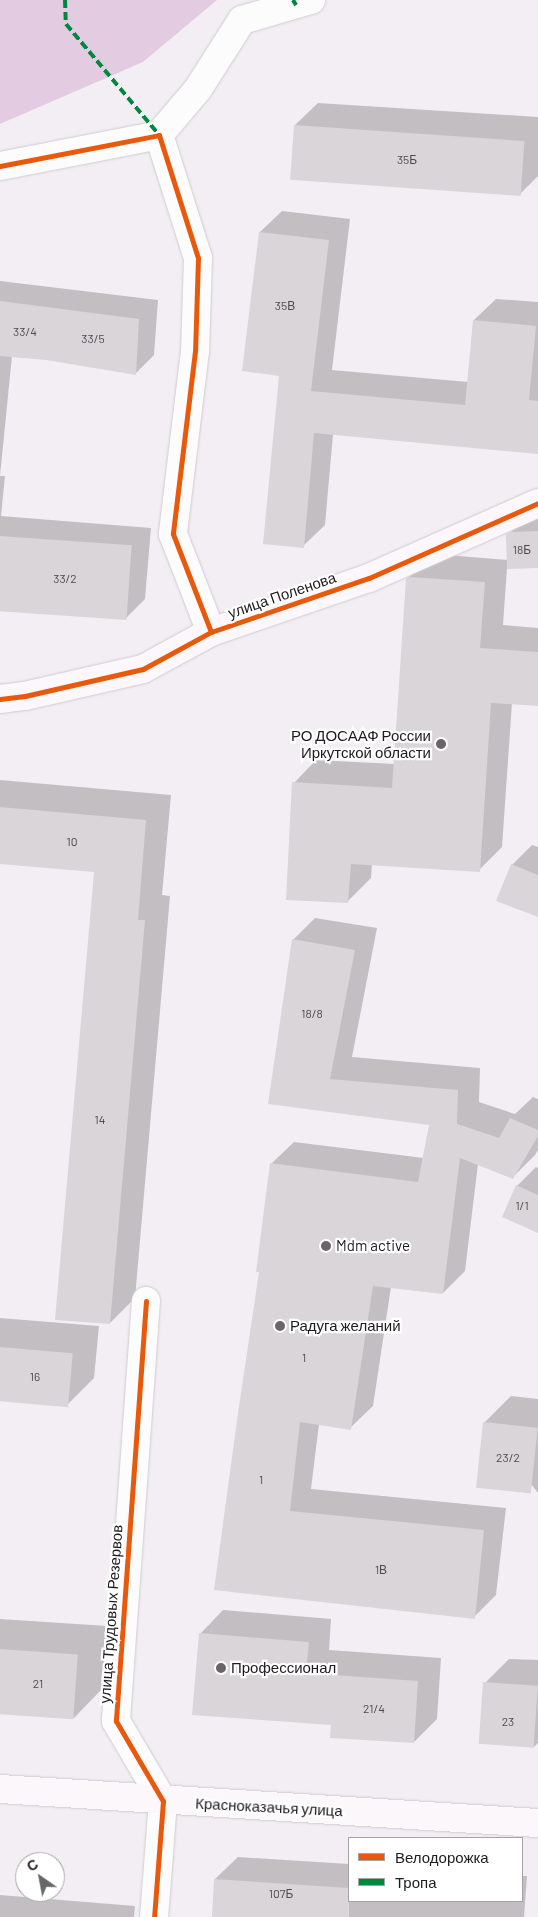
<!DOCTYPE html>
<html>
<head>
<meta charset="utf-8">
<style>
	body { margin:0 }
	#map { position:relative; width:538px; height:1917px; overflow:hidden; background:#f3eef3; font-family:Barlow,sans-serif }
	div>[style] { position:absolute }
	.forest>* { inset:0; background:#e3cce1 }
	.shadow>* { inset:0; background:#0003 }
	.building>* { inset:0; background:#d9d5d9; transform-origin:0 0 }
	.roads { filter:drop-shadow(0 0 1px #cfcbcf) drop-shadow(0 0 1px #cfcbcf) }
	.street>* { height:28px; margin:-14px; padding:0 14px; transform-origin:14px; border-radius:14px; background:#fdfcfd }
	.secondary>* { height:28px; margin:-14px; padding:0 14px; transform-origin:14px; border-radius:14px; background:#fbf7fb }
	.quiet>* { height:4px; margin-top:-2px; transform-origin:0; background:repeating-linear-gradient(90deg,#00873e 0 8px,transparent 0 12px) }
	.cycleway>* { height:5px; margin:-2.5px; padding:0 2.5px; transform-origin:2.5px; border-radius:2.5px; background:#e8590c }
	.dots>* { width:14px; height:14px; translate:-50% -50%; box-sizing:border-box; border:2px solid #fff; border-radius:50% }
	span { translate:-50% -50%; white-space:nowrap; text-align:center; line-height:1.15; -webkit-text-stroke:4.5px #fff; paint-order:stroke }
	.number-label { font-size:12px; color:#4e4a4e }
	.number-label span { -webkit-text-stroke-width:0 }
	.street-label { font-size:15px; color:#1f1b1f }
	.poi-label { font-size:15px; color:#1f1b1f }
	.right { translate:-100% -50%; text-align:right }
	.left { translate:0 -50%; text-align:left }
	.legend { position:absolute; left:348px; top:1837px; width:175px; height:65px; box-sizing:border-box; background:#fff; border:1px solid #a5a4a5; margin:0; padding:6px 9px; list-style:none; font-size:15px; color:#1f1b1f }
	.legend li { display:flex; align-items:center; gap:10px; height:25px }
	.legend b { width:25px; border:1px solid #a5a4a5 }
	.north { position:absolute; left:15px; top:1852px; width:50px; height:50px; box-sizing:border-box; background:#fff; border:1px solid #a5a4a5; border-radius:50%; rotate:327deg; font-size:14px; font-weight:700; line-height:20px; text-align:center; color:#1f1b1f }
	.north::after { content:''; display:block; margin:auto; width:18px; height:22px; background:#696569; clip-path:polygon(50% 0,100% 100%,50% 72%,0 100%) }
</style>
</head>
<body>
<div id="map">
	<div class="forest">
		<div style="clip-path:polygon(0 0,217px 0,143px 62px,0 124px)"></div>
	</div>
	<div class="shadow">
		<div style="clip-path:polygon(318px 103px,538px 117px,538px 176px,520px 194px,295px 125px)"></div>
		<div style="clip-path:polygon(282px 211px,350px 219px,332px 370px,468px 382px,474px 320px,496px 299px,538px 302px,538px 452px,333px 434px,325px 525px,303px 546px,260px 232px)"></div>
		<div style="clip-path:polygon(0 281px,158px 300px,154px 355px,135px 374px,46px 359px,12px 356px,0 476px,5px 476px,1px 516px,151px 528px,145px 599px,126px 618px,0 610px)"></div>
		<div style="clip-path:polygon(538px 518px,538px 567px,507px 568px,503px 625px,538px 628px,538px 705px,512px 703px,502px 847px,479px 870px,372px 864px,371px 878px,348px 901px,294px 783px,316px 760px,394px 764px,407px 579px,434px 554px,508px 560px,508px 535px,522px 521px)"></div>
		<div style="clip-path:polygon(0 780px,171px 795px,162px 895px,170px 896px,135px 1298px,110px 1323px,95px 871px,0 863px)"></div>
		<div style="clip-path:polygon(532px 845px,538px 847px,538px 916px,512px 865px)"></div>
		<div style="clip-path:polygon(315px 918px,377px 928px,352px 1057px,480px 1068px,479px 1102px,515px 1114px,533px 1097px,538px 1099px,538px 1150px,535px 1155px,512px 1178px,478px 1164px,465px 1271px,443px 1293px,391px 1287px,373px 1406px,350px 1428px,319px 1424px,311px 1489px,506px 1508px,496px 1595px,474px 1617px,216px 1589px,261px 1271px,271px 1164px,294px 1142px,424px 1158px,431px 1124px,270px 1103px,293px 940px)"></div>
		<div style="clip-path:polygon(536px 1167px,538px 1168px,538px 1232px,517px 1186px)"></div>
		<div style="clip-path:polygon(0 1318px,99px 1326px,94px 1378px,67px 1405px,0 1400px)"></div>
		<div style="clip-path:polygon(511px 1396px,538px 1399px,538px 1493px,484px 1423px)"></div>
		<div style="clip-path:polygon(223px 1610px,331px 1619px,329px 1650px,441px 1658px,437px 1719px,414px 1742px,200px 1634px)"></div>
		<div style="clip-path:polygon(0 1619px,107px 1626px,102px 1689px,74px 1718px,0 1713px)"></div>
		<div style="clip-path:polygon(509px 1659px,538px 1660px,538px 1743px,534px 1747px,485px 1683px)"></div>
		<div style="clip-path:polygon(238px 1857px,349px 1864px,349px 1901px,522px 1901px,522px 1876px,527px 1876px,524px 1917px,213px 1917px,215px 1879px)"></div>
		<div style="clip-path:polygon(0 1895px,135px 1906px,134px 1917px,0 1917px)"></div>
	</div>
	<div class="building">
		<div style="left:294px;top:125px;width:231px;height:55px;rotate:4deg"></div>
		<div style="clip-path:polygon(259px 232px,329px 240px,311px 391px,465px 405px,473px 320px,536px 326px,529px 400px,538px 401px,538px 454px,314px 433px,304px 548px,263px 544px,279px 376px,242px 371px)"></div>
		<div style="clip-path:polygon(0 301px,139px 319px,136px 375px,46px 360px,0 356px)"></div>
		<div style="clip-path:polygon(538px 531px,538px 568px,507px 569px,506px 534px,511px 532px)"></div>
		<div style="left:0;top:536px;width:132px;height:75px;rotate:4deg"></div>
		<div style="clip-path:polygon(410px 577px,485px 582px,480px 648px,538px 652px,538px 706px,491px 703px,480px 872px,351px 864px,348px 903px,286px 900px,292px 782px,392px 788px,406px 579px)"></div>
		<div style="clip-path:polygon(0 807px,146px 820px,138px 920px,145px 920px,110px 1324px,55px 1320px,94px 872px,0 864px)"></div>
		<div style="clip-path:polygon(511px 864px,538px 875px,538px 917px,496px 901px)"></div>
		<div style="clip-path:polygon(292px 939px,355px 950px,330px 1079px,458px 1090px,457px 1124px,499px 1138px,510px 1118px,538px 1130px,538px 1136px,513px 1179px,460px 1158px,443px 1294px,373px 1286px,351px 1430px,300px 1422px,290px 1511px,484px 1530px,475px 1619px,214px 1590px,238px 1413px,259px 1272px,256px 1272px,270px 1163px,418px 1182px,429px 1125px,268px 1104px)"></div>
		<div style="clip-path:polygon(516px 1185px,538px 1195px,538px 1233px,502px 1217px)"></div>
		<div style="left:0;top:1347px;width:73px;height:54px;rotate:5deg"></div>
		<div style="left:483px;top:1422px;width:55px;height:66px;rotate:6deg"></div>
		<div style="clip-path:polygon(199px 1633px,309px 1642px,306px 1673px,418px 1681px,414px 1743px,330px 1738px,331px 1725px,192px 1715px)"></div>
		<div style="left:0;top:1649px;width:78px;height:65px;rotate:4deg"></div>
		<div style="left:483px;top:1682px;width:55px;height:62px;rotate:4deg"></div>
		<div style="clip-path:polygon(214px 1879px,349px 1888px,349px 1917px,212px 1917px)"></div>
	</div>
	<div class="roads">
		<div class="street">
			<div style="left:159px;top:135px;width:60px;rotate:-49.7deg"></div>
			<div style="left:198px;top:89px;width:82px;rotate:-57.5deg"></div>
			<div style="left:242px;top:20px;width:72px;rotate:-16.2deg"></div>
			<div style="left:0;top:166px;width:162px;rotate:-11deg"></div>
			<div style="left:159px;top:135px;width:129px;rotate:72.4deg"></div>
			<div style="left:198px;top:258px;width:93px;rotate:91.8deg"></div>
			<div style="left:195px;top:351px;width:184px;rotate:96.9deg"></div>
			<div style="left:173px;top:534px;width:105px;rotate:68.8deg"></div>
			<div style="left:146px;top:1301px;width:421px;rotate:94.1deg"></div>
			<div style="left:116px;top:1721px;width:93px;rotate:59.6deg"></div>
			<div style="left:163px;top:1801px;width:116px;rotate:94.4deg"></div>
		</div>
		<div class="secondary">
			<div style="left:0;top:699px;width:25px;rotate:-7deg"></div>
			<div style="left:25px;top:696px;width:121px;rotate:-12.9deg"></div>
			<div style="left:143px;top:669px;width:77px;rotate:-28.6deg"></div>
			<div style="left:211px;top:632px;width:167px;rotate:-18.9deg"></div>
			<div style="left:369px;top:578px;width:185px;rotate:-23.9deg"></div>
			<div style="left:0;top:1789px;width:539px;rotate:3.62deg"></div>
		</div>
	</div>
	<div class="quiet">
		<div style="left:65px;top:0;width:24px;rotate:88deg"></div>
		<div style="left:66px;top:24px;width:145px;rotate:50deg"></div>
		<div style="left:293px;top:0;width:6px;rotate:59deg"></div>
	</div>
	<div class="cycleway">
		<div style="left:0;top:166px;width:162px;rotate:-11deg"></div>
		<div style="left:159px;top:135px;width:129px;rotate:72.4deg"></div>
		<div style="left:198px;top:258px;width:93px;rotate:91.8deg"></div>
		<div style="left:195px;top:351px;width:184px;rotate:96.9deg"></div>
		<div style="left:173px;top:534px;width:105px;rotate:68.8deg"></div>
		<div style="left:0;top:699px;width:25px;rotate:-7deg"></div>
		<div style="left:25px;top:696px;width:121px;rotate:-12.9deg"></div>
		<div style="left:143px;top:669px;width:77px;rotate:-28.6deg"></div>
		<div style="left:211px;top:632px;width:167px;rotate:-18.9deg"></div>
		<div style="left:369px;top:578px;width:185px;rotate:-23.9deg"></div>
		<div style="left:146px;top:1301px;width:421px;rotate:94.1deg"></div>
		<div style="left:116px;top:1721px;width:93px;rotate:59.6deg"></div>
		<div style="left:163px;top:1801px;width:116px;rotate:94.4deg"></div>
	</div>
	<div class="dots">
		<div style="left:441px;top:744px;background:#696569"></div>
		<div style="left:326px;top:1246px;background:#696569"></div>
		<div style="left:280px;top:1326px;background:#696569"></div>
		<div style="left:221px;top:1668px;background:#696569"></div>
	</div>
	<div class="number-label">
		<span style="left:407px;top:160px">35Б</span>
		<span style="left:285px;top:306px">35В</span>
		<span style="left:25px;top:332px">33/4</span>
		<span style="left:93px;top:339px">33/5</span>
		<span style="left:522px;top:550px">18Б</span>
		<span style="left:65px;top:579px">33/2</span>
		<span style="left:72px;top:842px">10</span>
		<span style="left:312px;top:1014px">18/8</span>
		<span style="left:100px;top:1120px">14</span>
		<span style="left:522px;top:1206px">1/1</span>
		<span style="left:304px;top:1358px">1</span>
		<span style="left:35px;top:1377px">16</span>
		<span style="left:508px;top:1458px">23/2</span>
		<span style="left:261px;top:1480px">1</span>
		<span style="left:381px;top:1570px">1В</span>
		<span style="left:38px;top:1684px">21</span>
		<span style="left:374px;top:1709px">21/4</span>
		<span style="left:508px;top:1722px">23</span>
		<span style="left:281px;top:1894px">107Б</span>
	</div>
	<div class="street-label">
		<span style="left:282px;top:595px;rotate:-19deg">улица Поленова</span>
		<span style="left:111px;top:1614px;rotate:-86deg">улица Трудовых Резервов</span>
		<span style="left:269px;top:1807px;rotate:3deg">Красноказачья улица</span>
	</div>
	<div class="poi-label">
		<span class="right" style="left:431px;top:744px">РО ДОСААФ России<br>Иркутской области</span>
		<span class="left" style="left:336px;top:1246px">Mdm active</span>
		<span class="left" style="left:290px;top:1326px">Радуга желаний</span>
		<span class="left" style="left:231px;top:1668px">Профессионал</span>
	</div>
	<ul class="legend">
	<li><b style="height:6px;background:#e8590c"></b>Велодорожка</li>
	<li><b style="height:6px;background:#00873e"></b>Тропа</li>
	</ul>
	<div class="north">С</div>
</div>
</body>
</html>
